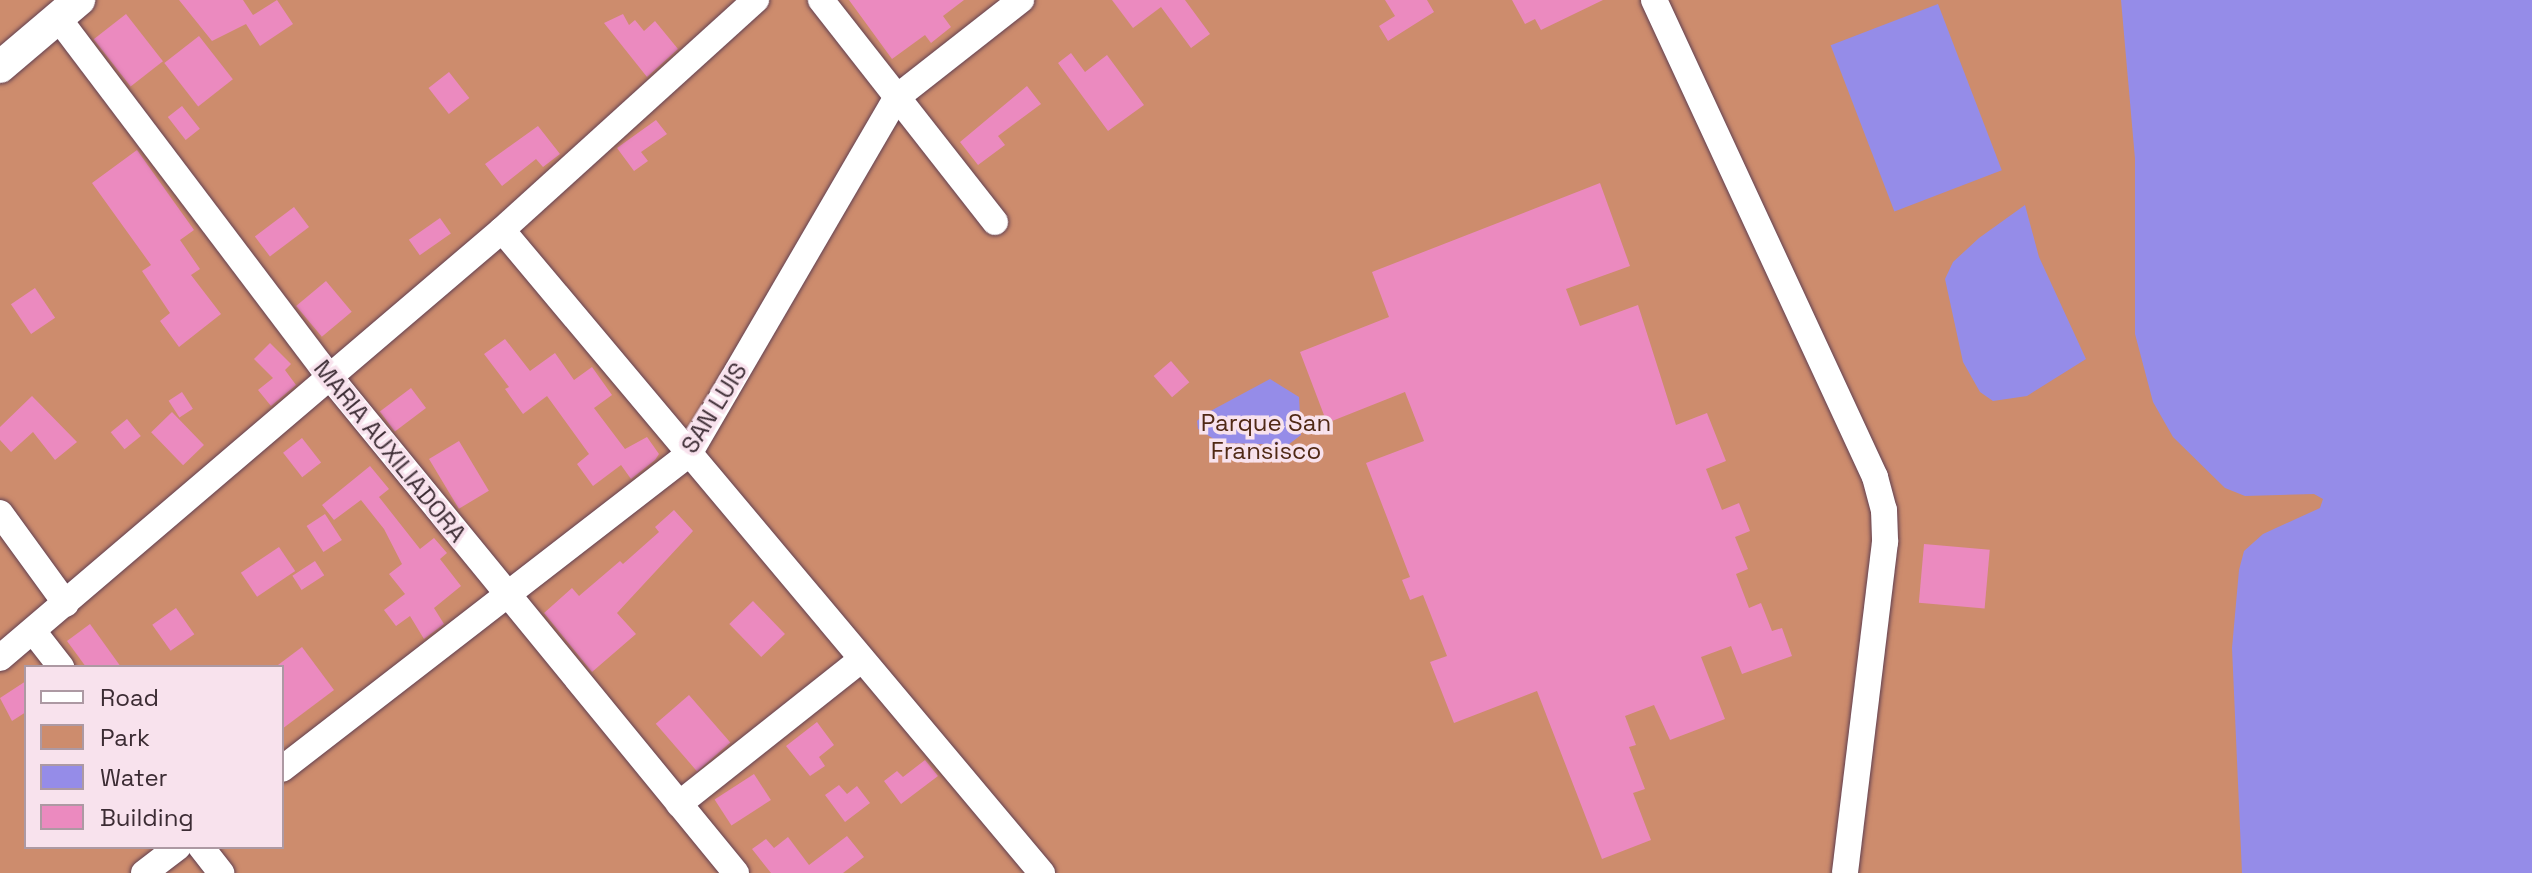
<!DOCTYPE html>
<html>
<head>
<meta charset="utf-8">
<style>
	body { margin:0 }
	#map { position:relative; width:2532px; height:873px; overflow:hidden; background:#e4bbcf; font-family:"Space Grotesk",sans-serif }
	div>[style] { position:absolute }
	.green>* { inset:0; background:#cd8c6d }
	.water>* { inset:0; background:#958ce8; transform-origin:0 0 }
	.building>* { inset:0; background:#eb8abf; transform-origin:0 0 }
	.roads { filter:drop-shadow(0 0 2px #603f50) drop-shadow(0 0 2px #603f50) }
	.minor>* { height:26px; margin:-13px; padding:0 13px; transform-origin:13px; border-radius:13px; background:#fff }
	.major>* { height:32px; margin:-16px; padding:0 16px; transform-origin:16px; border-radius:16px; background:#fff }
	span { translate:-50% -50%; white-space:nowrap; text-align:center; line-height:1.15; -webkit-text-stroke:7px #f8e2ed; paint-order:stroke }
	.street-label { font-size:24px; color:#3c2c34 }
	.park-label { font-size:24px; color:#502915 }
	.legend { position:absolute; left:24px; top:665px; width:260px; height:184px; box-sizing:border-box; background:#f8e2ed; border:2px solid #ad99a3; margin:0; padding:10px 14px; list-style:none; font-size:24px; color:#3c2c34 }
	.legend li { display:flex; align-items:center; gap:16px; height:40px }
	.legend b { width:40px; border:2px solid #ad99a3 }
</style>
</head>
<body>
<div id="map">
	<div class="green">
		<div style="clip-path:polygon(evenodd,0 0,2480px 0,2532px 873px,0 873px,0 0,26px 667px,282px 667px,282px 847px,26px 847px,26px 667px)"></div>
	</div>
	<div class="water">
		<div style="clip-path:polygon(2121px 0,2532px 0,2532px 873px,2242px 873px,2232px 648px,2239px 570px,2244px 551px,2263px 534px,2320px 508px,2323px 499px,2314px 494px,2245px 496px,2225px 488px,2173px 437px,2153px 402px,2135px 334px,2135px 159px)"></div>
		<div style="left:1938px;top:4px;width:178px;height:115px;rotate:69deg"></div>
		<div style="clip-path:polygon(2025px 205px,2039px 257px,2086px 359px,2027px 396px,1993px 401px,1980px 392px,1963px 362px,1945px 279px,1953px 262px,1979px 238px)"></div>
		<div style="clip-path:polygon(1270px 379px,1299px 397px,1301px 435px,1288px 445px,1220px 443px,1198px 429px,1197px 421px,1203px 415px)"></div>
	</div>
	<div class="building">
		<div style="clip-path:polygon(179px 0,243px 0,253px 15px,277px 0,293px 24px,260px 46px,246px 24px,212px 41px)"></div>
		<div style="clip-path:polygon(849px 0,964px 0,943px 16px,951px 27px,931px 43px,925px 35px,892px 59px)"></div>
		<div style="clip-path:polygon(1112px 0,1185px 0,1210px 34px,1191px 48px,1161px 7px,1133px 28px)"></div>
		<div style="clip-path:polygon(1385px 0,1427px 0,1434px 12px,1388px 41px,1379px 26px,1395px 16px)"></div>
		<div style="clip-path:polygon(1512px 0,1603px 0,1541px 30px,1535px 19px,1525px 24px)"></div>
		<div style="left:126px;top:14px;width:60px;height:41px;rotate:52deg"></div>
		<div style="clip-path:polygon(623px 14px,629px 25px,635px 20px,644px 31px,655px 21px,678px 49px,647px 77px,604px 23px)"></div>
		<div style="left:199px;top:36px;width:55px;height:44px;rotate:52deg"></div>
		<div style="clip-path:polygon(1071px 53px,1085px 72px,1107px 55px,1144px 105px,1108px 131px,1058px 63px)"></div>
		<div style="left:449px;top:72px;width:33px;height:26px;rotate:52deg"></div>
		<div style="clip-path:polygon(1027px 86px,1041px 104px,998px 136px,1005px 145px,978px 165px,960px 142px)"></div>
		<div style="left:182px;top:106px;width:29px;height:18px;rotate:52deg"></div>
		<div style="clip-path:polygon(656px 120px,667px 134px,641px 152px,648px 161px,634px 171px,617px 148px)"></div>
		<div style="clip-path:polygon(538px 126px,560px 154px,543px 167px,536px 159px,502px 186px,485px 164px)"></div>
		<div style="clip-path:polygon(137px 150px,194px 230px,180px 240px,200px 269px,191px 275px,221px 314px,179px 347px,160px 321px,170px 313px,142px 271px,151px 265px,92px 183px)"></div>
		<div style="clip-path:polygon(1600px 183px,1630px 266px,1566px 289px,1580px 326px,1638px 305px,1676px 425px,1707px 413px,1726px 461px,1706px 469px,1722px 510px,1739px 503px,1750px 531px,1735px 537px,1748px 569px,1736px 574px,1749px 608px,1761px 603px,1772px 631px,1782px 628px,1792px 656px,1742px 674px,1731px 646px,1701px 657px,1725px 719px,1670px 740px,1654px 705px,1625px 716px,1636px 745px,1629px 747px,1645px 789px,1633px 793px,1651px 840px,1602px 859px,1537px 691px,1454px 723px,1430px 662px,1447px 656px,1423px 595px,1410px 600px,1402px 580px,1410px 577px,1366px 463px,1424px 441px,1405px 392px,1327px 423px,1300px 352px,1389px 317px,1372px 272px)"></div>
		<div style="left:294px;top:207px;width:25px;height:49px;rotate:53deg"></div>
		<div style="left:440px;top:218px;width:19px;height:38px;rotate:55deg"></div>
		<div style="left:326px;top:281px;width:40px;height:39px;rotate:50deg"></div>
		<div style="left:35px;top:288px;width:36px;height:29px;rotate:56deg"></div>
		<div style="clip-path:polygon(505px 339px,530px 371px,555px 353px,574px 380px,592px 367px,612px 395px,594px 408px,625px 449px,647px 437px,659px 454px,655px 460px,631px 479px,621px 465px,593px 486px,577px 464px,589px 454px,547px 396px,523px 414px,505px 389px,509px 387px,484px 354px)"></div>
		<div style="clip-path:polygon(270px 343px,291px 364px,285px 370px,296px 385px,271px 406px,258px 390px,273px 378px,254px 359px)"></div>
		<div style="left:1171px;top:361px;width:28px;height:23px;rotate:49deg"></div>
		<div style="left:411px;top:388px;width:25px;height:39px;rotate:53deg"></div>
		<div style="left:182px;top:392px;width:20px;height:16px;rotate:57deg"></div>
		<div style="clip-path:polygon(32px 396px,77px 442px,55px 460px,33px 432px,11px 452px,0 440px,0 427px)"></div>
		<div style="left:172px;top:412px;width:46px;height:29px;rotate:46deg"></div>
		<div style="left:127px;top:419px;width:22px;height:21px;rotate:51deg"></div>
		<div style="left:302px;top:438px;width:31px;height:24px;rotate:52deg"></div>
		<div style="left:459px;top:441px;width:58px;height:35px;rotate:59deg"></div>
		<div style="clip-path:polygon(370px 466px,389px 489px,379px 497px,420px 549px,434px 538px,447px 553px,440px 559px,461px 586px,434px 608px,444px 624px,424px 639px,410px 616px,396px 626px,384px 610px,405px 594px,389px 574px,402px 564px,384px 529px,361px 500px,334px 520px,322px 505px)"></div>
		<div style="clip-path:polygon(674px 510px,693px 531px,617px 613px,636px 634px,592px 672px,544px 613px,572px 588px,579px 596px,620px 561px,623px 564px,659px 532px,655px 527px)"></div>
		<div style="left:325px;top:514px;width:31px;height:22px;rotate:57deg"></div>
		<div style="left:1924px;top:544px;width:66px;height:59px;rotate:5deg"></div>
		<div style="left:279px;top:547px;width:29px;height:46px;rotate:56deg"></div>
		<div style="left:315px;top:561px;width:17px;height:27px;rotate:57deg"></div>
		<div style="left:753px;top:601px;width:46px;height:33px;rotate:46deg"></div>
		<div style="left:176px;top:608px;width:32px;height:29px;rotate:55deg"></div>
		<div style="clip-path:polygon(90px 624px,121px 667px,86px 667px,67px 641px)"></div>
		<div style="clip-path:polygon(302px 647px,334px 690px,282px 729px,278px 665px)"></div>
		<div style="clip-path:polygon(26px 681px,26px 712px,12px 721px,0 698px)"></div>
		<div style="left:689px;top:695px;width:63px;height:44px;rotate:49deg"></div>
		<div style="clip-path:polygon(817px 722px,834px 745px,819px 757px,825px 766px,810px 776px,786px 746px)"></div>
		<div style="clip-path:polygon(925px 760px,938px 776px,901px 804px,884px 781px,897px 771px,903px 777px)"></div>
		<div style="left:754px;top:774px;width:31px;height:47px;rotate:57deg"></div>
		<div style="clip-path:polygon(839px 785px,847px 794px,857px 786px,870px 803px,845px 822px,825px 795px)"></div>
		<div style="clip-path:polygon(847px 836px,864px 857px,843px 873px,771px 873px,752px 849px,766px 839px,774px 848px,788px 837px,809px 865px)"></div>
	</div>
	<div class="roads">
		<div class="minor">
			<div style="left:821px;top:0;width:282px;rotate:51.9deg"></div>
			<div style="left:1654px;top:0;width:526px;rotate:65.14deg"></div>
			<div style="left:1875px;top:477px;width:34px;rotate:75deg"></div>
			<div style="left:1884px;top:510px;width:32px;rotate:88deg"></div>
			<div style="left:1885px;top:542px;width:333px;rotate:96.9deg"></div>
			<div style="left:58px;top:18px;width:450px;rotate:52.9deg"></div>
			<div style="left:330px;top:377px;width:641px;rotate:50.7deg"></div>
			<div style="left:502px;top:230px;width:840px;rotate:49.98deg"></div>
			<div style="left:0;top:513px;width:112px;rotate:54deg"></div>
			<div style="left:33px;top:631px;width:46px;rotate:52.1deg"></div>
			<div style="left:0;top:658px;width:660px;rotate:-40.45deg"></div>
			<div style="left:502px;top:230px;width:343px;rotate:-42.2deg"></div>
			<div style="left:282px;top:769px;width:515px;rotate:-37.74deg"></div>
			<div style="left:689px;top:454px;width:412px;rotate:-59.8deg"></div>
			<div style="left:896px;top:98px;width:159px;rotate:-38.1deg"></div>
			<div style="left:679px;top:804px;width:233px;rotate:-38.4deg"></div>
			<div style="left:201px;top:847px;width:33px;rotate:52deg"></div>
			<div style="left:144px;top:873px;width:43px;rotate:-37.4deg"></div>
		</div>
		<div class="major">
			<div style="left:0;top:67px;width:104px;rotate:-40.3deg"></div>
		</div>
	</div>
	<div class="street-label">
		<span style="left:714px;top:408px;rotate:-58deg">SAN LUIS</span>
		<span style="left:390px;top:451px;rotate:51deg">MARIA AUXILIADORA</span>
	</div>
	<div class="park-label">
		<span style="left:1266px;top:437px">Parque San<br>Fransisco</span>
	</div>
	<ul class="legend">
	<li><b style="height:10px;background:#fff"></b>Road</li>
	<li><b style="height:22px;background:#cd8c6d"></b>Park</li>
	<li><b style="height:22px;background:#958ce8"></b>Water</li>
	<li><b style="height:22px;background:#eb8abf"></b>Building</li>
	</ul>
</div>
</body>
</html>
